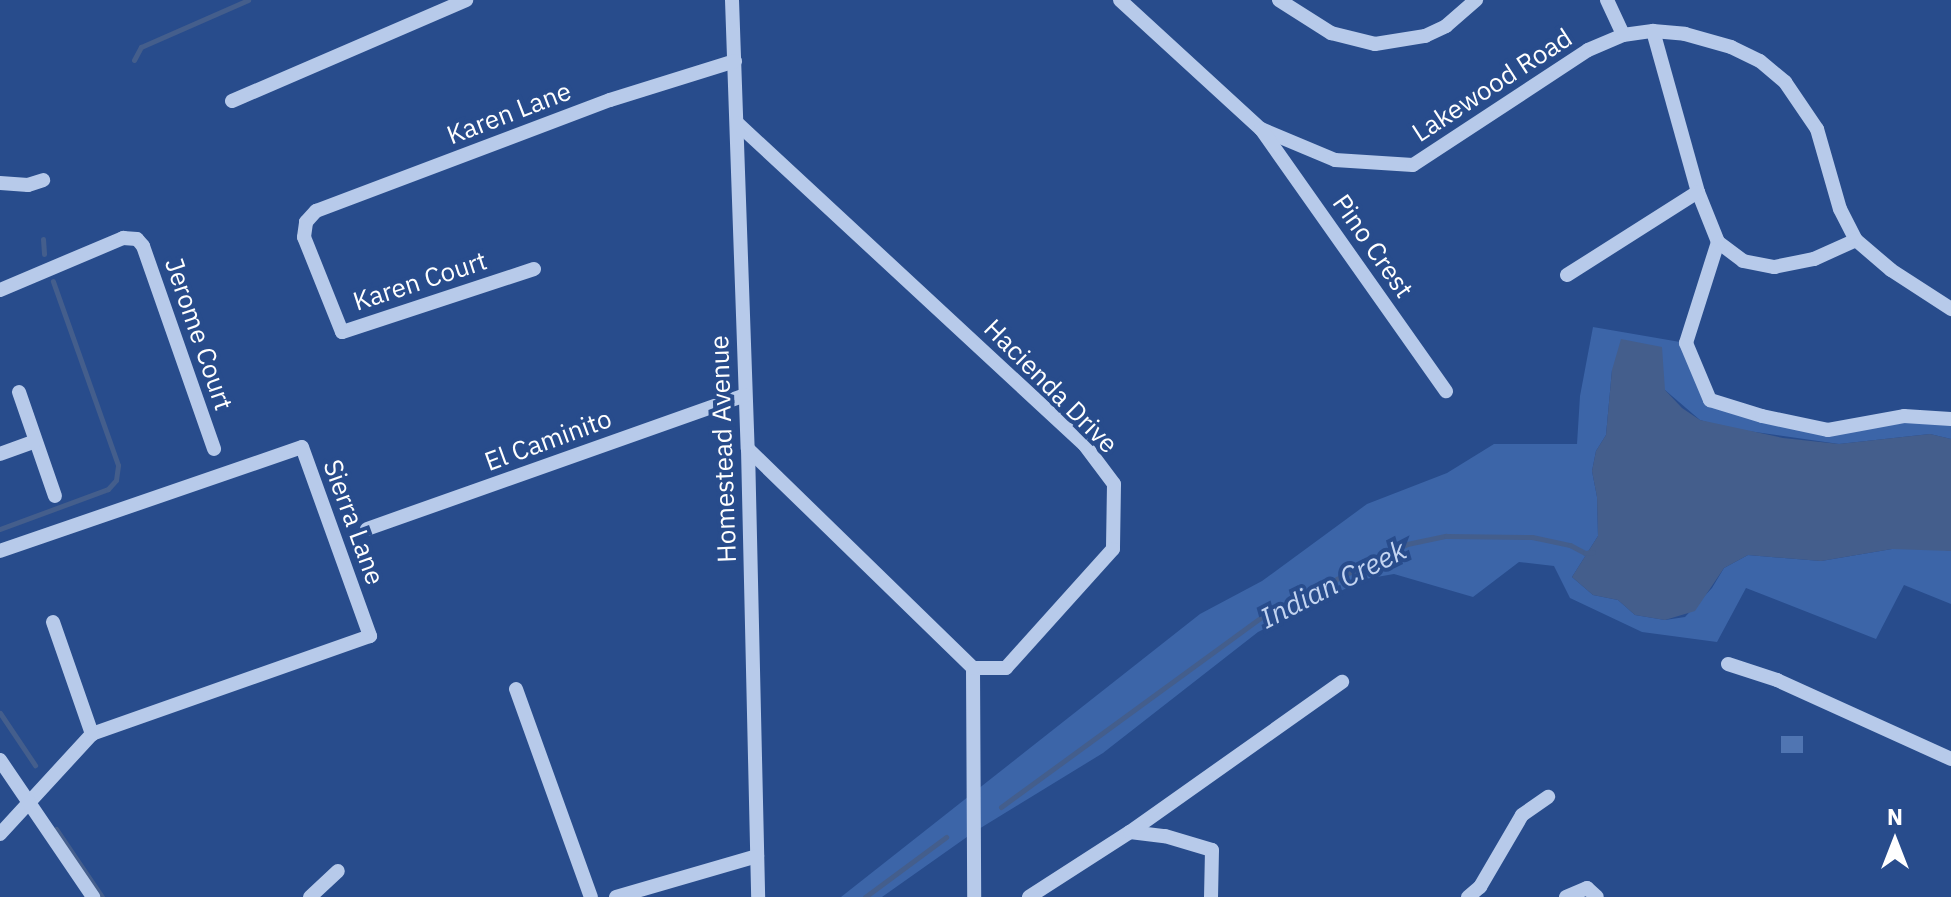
<!DOCTYPE html>
<html>
<head>
<meta charset="utf-8">
<style>
	body { margin:0 }
	#map { position:relative; width:1951px; height:897px; overflow:hidden; background:#284c8c; font-family:"IBM Plex Sans",sans-serif }
	div>[style] { position:absolute }
	.green>* { inset:0; background:#3c65a8 }
	.water>* { inset:0; background:#445e8c }
	.stream>* { height:5px; margin:-2.5px; padding:0 2.5px; transform-origin:2.5px; border-radius:2.5px; background:#445e8c }
	.building>* { inset:0; background:#5075b2; transform-origin:0 0 }
	.minor>* { height:14px; margin:-7px; padding:0 7px; transform-origin:7px; border-radius:7px; background:#b7caea }
	span { translate:-50% -50%; white-space:nowrap; text-align:center; line-height:1.15; -webkit-text-stroke:8px #284c8c; paint-order:stroke }
	.street-label { font-size:26px; color:#fff }
	.water-label { font-size:28px; color:#c3d4f1; font-style:italic }
	.north { position:absolute; left:1855px; top:801px; width:80px; height:80px; -webkit-text-stroke:6px #284c8c; paint-order:stroke; rotate:0deg; font-size:22px; font-weight:700; line-height:32px; text-align:center; color:#fff }
	.north::after { content:''; display:block; margin:auto; width:28px; height:36px; background:#fff; clip-path:polygon(50% 0,100% 100%,50% 72%,0 100%) }
</style>
</head>
<body>
<div id="map">
	<div class="green">
		<div style="clip-path:polygon(1593px 327px,1686px 343px,1710px 400px,1762px 416px,1857px 427px,1951px 419px,1951px 439px,1930px 434px,1839px 444px,1727px 428px,1700px 420px,1665px 390px,1612px 370px,1606px 435px,1596px 451px,1592px 471px,1597px 497px,1598px 536px,1572px 577px,1593px 595px,1618px 600px,1635px 615px,1665px 620px,1685px 617px,1712px 588px,1724px 568px,1748px 555px,1821px 561px,1892px 549px,1939px 549px,1951px 551px,1951px 604px,1904px 585px,1876px 639px,1746px 588px,1717px 642px,1642px 632px,1570px 598px,1554px 566px,1519px 562px,1473px 597px,1394px 574px,1365px 579px,1258px 632px,1103px 753px,974px 832px,882px 897px,841px 897px,1200px 614px,1262px 581px,1367px 504px,1447px 473px,1494px 444px,1577px 444px,1580px 396px)"></div>
	</div>
	<div class="water">
		<div style="clip-path:polygon(1621px 339px,1662px 347px,1665px 390px,1682px 408px,1700px 420px,1783px 438px,1839px 444px,1930px 434px,1951px 439px,1951px 551px,1892px 549px,1821px 561px,1748px 555px,1724px 568px,1695px 611px,1665px 620px,1635px 615px,1618px 600px,1593px 595px,1572px 577px,1598px 536px,1597px 497px,1592px 471px,1596px 451px,1606px 435px,1612px 370px)"></div>
	</div>
	<div class="stream">
		<div style="left:134px;top:60px;width:15px;rotate:-62deg"></div>
		<div style="left:141px;top:47px;width:117px;rotate:-23.7deg"></div>
		<div style="left:43px;top:239px;width:15px;rotate:86deg"></div>
		<div style="left:0;top:529px;width:115px;rotate:-20.3deg"></div>
		<div style="left:108px;top:489px;width:12px;rotate:-48deg"></div>
		<div style="left:116px;top:480px;width:15px;rotate:-82deg"></div>
		<div style="left:118px;top:465px;width:195px;rotate:-109.5deg"></div>
		<div style="left:0;top:713px;width:63px;rotate:56.1deg"></div>
		<div style="left:1001px;top:807px;width:328px;rotate:-36.1deg"></div>
		<div style="left:1266px;top:614px;width:157px;rotate:-26.4deg"></div>
		<div style="left:1407px;top:544px;width:40px;rotate:-12deg"></div>
		<div style="left:1446px;top:536px;width:86px;rotate:0.7deg"></div>
		<div style="left:1532px;top:537px;width:39px;rotate:12deg"></div>
		<div style="left:1570px;top:545px;width:17px;rotate:28deg"></div>
		<div style="left:1585px;top:553px;width:8px;rotate:-7deg"></div>
		<div style="left:56px;top:829px;width:82px;rotate:55.9deg"></div>
		<div style="left:865px;top:897px;width:101px;rotate:-36.5deg"></div>
	</div>
	<div class="building">
		<div style="left:1781px;top:736px;width:22px;height:17px"></div>
	</div>
	<div class="minor">
		<div style="left:732px;top:0;width:449px;rotate:88deg"></div>
		<div style="left:748px;top:449px;width:448px;rotate:88.7deg"></div>
		<div style="left:1120px;top:0;width:191px;rotate:42.5deg"></div>
		<div style="left:1261px;top:129px;width:80px;rotate:22.7deg"></div>
		<div style="left:1335px;top:160px;width:78px;rotate:3.7deg"></div>
		<div style="left:1413px;top:165px;width:209px;rotate:-33.3deg"></div>
		<div style="left:1588px;top:50px;width:38px;rotate:-23deg"></div>
		<div style="left:1623px;top:35px;width:30px;rotate:-8deg"></div>
		<div style="left:1653px;top:31px;width:32px;rotate:5deg"></div>
		<div style="left:1685px;top:34px;width:48px;rotate:15.8deg"></div>
		<div style="left:1731px;top:47px;width:32px;rotate:26deg"></div>
		<div style="left:1760px;top:61px;width:33px;rotate:40deg"></div>
		<div style="left:1785px;top:82px;width:57px;rotate:55.8deg"></div>
		<div style="left:1817px;top:129px;width:83px;rotate:74deg"></div>
		<div style="left:1840px;top:209px;width:35px;rotate:63deg"></div>
		<div style="left:1856px;top:240px;width:46px;rotate:40.6deg"></div>
		<div style="left:1891px;top:270px;width:72px;rotate:33deg"></div>
		<div style="left:1279px;top:0;width:62px;rotate:32.4deg"></div>
		<div style="left:1331px;top:33px;width:45px;rotate:14deg"></div>
		<div style="left:1375px;top:44px;width:51px;rotate:-9.1deg"></div>
		<div style="left:1425px;top:36px;width:23px;rotate:-25deg"></div>
		<div style="left:1446px;top:26px;width:40px;rotate:-41deg"></div>
		<div style="left:1607px;top:0;width:38px;rotate:65deg"></div>
		<div style="left:1653px;top:31px;width:167px;rotate:74.4deg"></div>
		<div style="left:1698px;top:192px;width:54px;rotate:68.2deg"></div>
		<div style="left:1718px;top:242px;width:31px;rotate:37deg"></div>
		<div style="left:1743px;top:261px;width:32px;rotate:11deg"></div>
		<div style="left:1774px;top:267px;width:41px;rotate:-11.3deg"></div>
		<div style="left:1814px;top:259px;width:46px;rotate:-24.3deg"></div>
		<div style="left:232px;top:101px;width:255px;rotate:-23.3deg"></div>
		<div style="left:737px;top:123px;width:473px;rotate:42.8deg"></div>
		<div style="left:1084px;top:444px;width:50px;rotate:53.1deg"></div>
		<div style="left:1114px;top:484px;width:65px;rotate:90.9deg"></div>
		<div style="left:1113px;top:549px;width:160px;rotate:132deg"></div>
		<div style="left:1006px;top:668px;width:33px;rotate:180deg"></div>
		<div style="left:973px;top:668px;width:229px;rotate:89.7deg"></div>
		<div style="left:1261px;top:129px;width:321px;rotate:54.8deg"></div>
		<div style="left:0;top:183px;width:28px;rotate:4deg"></div>
		<div style="left:28px;top:185px;width:16px;rotate:-18deg"></div>
		<div style="left:1718px;top:242px;width:106px;rotate:107.6deg"></div>
		<div style="left:1686px;top:343px;width:62px;rotate:67.2deg"></div>
		<div style="left:1710px;top:400px;width:54px;rotate:17.1deg"></div>
		<div style="left:1762px;top:416px;width:67px;rotate:12deg"></div>
		<div style="left:1828px;top:430px;width:77px;rotate:-10.4deg"></div>
		<div style="left:1904px;top:416px;width:47px;rotate:3.7deg"></div>
		<div style="left:534px;top:269px;width:202px;rotate:161.8deg"></div>
		<div style="left:342px;top:332px;width:102px;rotate:-111.8deg"></div>
		<div style="left:304px;top:237px;width:15px;rotate:-82deg"></div>
		<div style="left:306px;top:222px;width:15px;rotate:-48deg"></div>
		<div style="left:316px;top:211px;width:314px;rotate:-20.7deg"></div>
		<div style="left:610px;top:100px;width:131px;rotate:-17.3deg"></div>
		<div style="left:1567px;top:275px;width:155px;rotate:-32.4deg"></div>
		<div style="left:0;top:290px;width:134px;rotate:-22.9deg"></div>
		<div style="left:123px;top:238px;width:14px;rotate:4deg"></div>
		<div style="left:137px;top:239px;width:9px;rotate:49deg"></div>
		<div style="left:143px;top:246px;width:215px;rotate:70.7deg"></div>
		<div style="left:19px;top:392px;width:110px;rotate:70.9deg"></div>
		<div style="left:748px;top:449px;width:314px;rotate:44.2deg"></div>
		<div style="left:0;top:454px;width:37px;rotate:-20deg"></div>
		<div style="left:367px;top:529px;width:401px;rotate:-19.5deg"></div>
		<div style="left:0;top:551px;width:319px;rotate:-19deg"></div>
		<div style="left:302px;top:447px;width:201px;rotate:70.2deg"></div>
		<div style="left:370px;top:636px;width:295px;rotate:160.6deg"></div>
		<div style="left:92px;top:734px;width:136px;rotate:132.6deg"></div>
		<div style="left:53px;top:622px;width:119px;rotate:70.8deg"></div>
		<div style="left:1728px;top:664px;width:52px;rotate:18.1deg"></div>
		<div style="left:1777px;top:680px;width:191px;rotate:24.4deg"></div>
		<div style="left:516px;top:689px;width:221px;rotate:70.2deg"></div>
		<div style="left:0;top:760px;width:166px;rotate:55.8deg"></div>
		<div style="left:1130px;top:832px;width:35px;rotate:7deg"></div>
		<div style="left:1165px;top:836px;width:49px;rotate:16.6deg"></div>
		<div style="left:1212px;top:850px;width:47px;rotate:91.2deg"></div>
		<div style="left:310px;top:897px;width:38px;rotate:-43deg"></div>
		<div style="left:616px;top:897px;width:147px;rotate:-16.2deg"></div>
		<div style="left:1029px;top:897px;width:120px;rotate:-32.8deg"></div>
		<div style="left:1130px;top:832px;width:260px;rotate:-35.3deg"></div>
		<div style="left:1468px;top:897px;width:16px;rotate:-40deg"></div>
		<div style="left:1480px;top:887px;width:83px;rotate:-59.7deg"></div>
		<div style="left:1522px;top:815px;width:32px;rotate:-35deg"></div>
		<div style="left:1566px;top:897px;width:23px;rotate:-23deg"></div>
		<div style="left:1587px;top:888px;width:13px;rotate:42deg"></div>
	</div>
	<div class="street-label">
		<span style="left:1492px;top:85px;rotate:-33deg">Lakewood Road</span>
		<span style="left:509px;top:113px;rotate:-21deg">Karen Lane</span>
		<span style="left:1373px;top:246px;rotate:55deg">Pino Crest</span>
		<span style="left:420px;top:281px;rotate:-18deg">Karen Court</span>
		<span style="left:199px;top:334px;rotate:71deg">Jerome Court</span>
		<span style="left:1051px;top:386px;rotate:45deg">Hacienda Drive</span>
		<span style="left:548px;top:440px;rotate:-20deg">El Caminito</span>
		<span style="left:723px;top:449px;rotate:-92deg">Homestead Avenue</span>
		<span style="left:354px;top:522px;rotate:70deg">Sierra Lane</span>
	</div>
	<div class="water-label">
		<span style="left:1333px;top:584px;rotate:-27deg">Indian Creek</span>
	</div>
	<div class="north">N</div>
</div>
</body>
</html>
